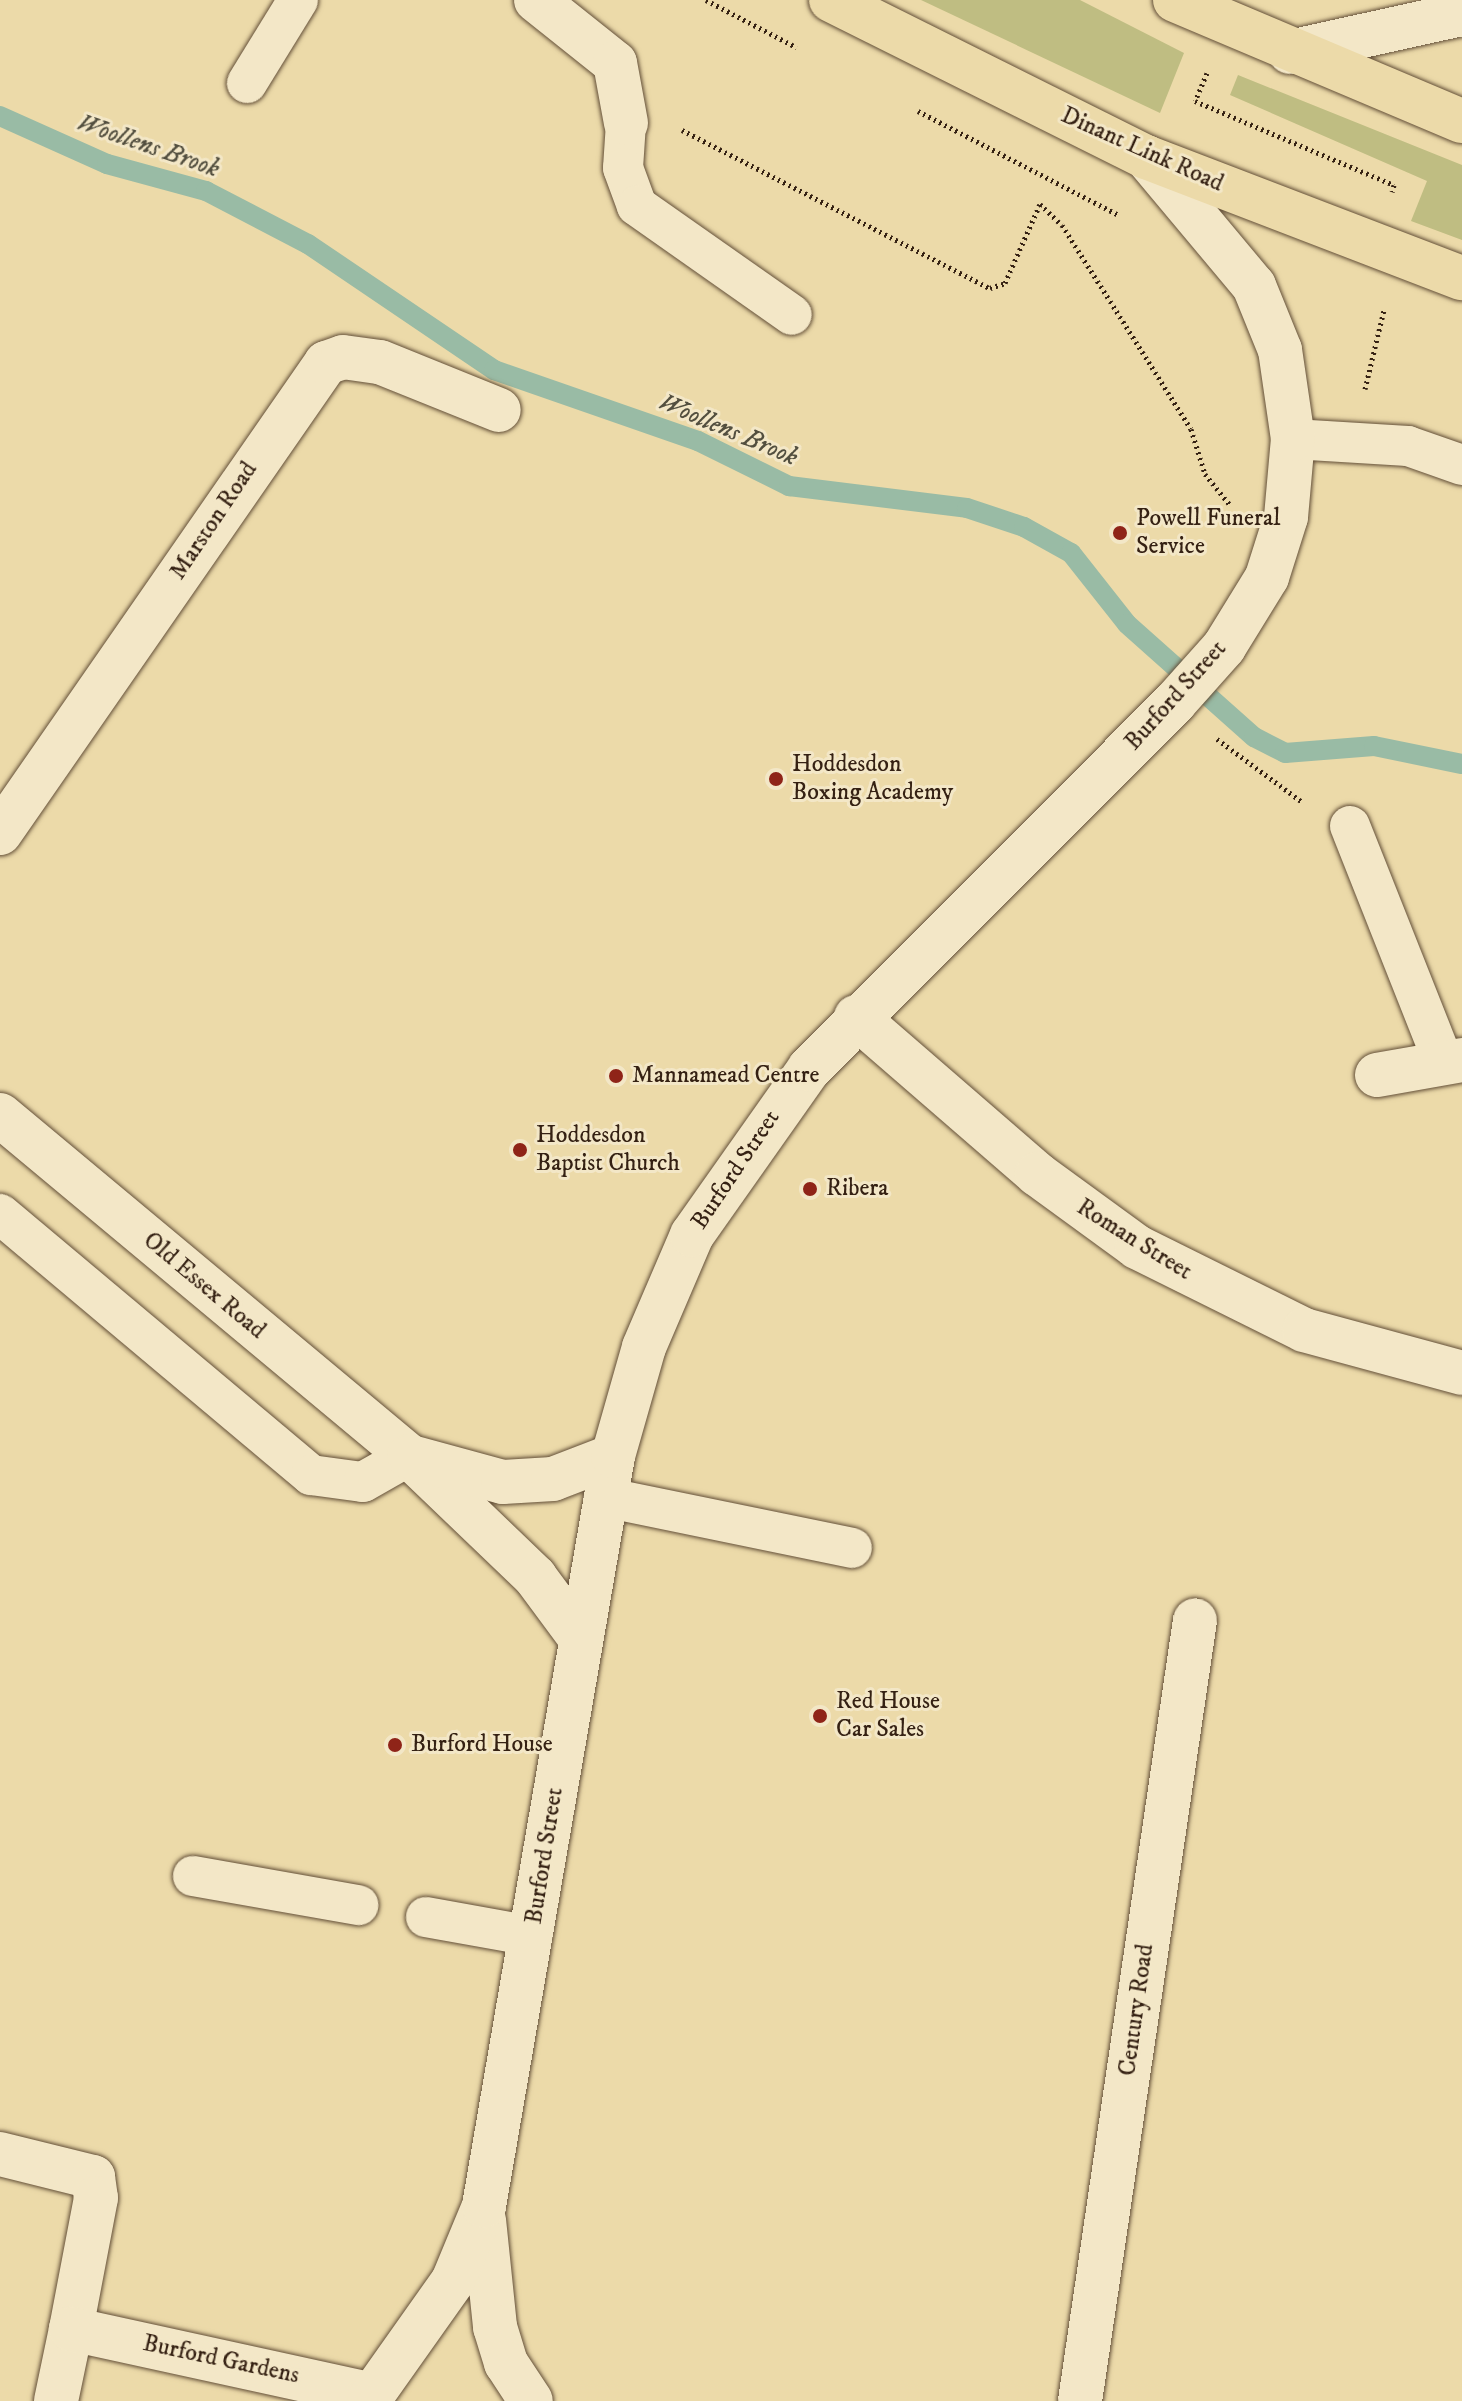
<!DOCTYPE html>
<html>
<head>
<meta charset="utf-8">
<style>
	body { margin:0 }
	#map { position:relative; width:1462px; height:2401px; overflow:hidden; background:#ecdaa9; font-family:"IM FELL DW Pica",serif }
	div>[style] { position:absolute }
	.green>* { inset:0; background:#bfbd82 }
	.stream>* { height:20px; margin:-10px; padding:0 10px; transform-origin:10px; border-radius:10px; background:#99bba5 }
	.path>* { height:5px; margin-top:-2.5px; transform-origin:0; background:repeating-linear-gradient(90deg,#352113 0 2px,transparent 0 6px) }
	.roads { filter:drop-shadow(0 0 2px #634f38) drop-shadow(0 0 2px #634f38) }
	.service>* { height:40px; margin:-20px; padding:0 20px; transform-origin:20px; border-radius:20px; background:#f3e7c7 }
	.minor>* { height:44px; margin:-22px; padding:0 22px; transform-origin:22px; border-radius:22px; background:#f3e7c7 }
	.tertiary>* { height:44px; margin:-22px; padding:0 22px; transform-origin:22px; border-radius:22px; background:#f3e7c7 }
	.primary>* { height:44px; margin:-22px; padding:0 22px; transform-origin:22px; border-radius:22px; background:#ecdaa9 }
	.dots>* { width:22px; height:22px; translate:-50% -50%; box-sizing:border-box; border:4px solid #f3e7c7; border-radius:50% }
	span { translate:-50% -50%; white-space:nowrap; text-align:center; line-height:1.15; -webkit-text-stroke:6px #f3e7c7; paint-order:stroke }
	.street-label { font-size:24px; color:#352113 }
	.poi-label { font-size:24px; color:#352113 }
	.left { translate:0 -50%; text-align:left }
	.water-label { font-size:26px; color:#534f3f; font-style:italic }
</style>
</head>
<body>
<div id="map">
	<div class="green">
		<div style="clip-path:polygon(921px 0,1080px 0,1184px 53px,1160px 113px)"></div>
		<div style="clip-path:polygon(1238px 75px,1462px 165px,1462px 240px,1411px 221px,1427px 181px,1230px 95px)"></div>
	</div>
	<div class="stream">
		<div style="left:0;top:116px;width:117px;rotate:24.2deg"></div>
		<div style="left:107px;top:164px;width:103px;rotate:15.3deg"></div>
		<div style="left:206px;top:191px;width:115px;rotate:27.5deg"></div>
		<div style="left:308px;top:244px;width:225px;rotate:34.1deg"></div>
		<div style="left:494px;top:370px;width:216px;rotate:19.2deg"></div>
		<div style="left:698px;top:441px;width:102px;rotate:26.3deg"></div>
		<div style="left:789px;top:486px;width:179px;rotate:7deg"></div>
		<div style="left:967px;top:508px;width:60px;rotate:18.4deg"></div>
		<div style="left:1024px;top:527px;width:54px;rotate:29deg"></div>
		<div style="left:1071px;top:553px;width:90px;rotate:51.7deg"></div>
		<div style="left:1127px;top:624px;width:170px;rotate:41.7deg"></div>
		<div style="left:1254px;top:737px;width:35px;rotate:27deg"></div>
		<div style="left:1285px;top:753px;width:89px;rotate:-4.5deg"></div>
		<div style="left:1374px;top:746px;width:90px;rotate:11.6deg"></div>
	</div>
	<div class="path">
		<div style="left:706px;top:0;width:102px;rotate:27.6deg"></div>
		<div style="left:1207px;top:73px;width:30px;rotate:113deg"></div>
		<div style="left:1195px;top:101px;width:216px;rotate:22.9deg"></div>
		<div style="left:1394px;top:185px;width:7px;rotate:106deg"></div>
		<div style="left:918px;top:111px;width:226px;rotate:27.4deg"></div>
		<div style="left:682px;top:130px;width:346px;rotate:27.2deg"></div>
		<div style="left:990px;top:288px;width:16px;rotate:-18deg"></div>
		<div style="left:1005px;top:283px;width:86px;rotate:-66.1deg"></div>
		<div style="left:1040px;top:204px;width:30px;rotate:44deg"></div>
		<div style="left:1062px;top:225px;width:241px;rotate:57.7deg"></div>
		<div style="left:1191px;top:429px;width:47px;rotate:72.7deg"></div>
		<div style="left:1205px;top:474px;width:40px;rotate:51deg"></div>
		<div style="left:1365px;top:389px;width:81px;rotate:-76.5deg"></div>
		<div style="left:1217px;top:739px;width:106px;rotate:36.5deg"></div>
	</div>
	<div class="roads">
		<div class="service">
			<div style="left:247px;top:83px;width:97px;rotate:-58.4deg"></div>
			<div style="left:626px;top:123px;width:45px;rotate:93.8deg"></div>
			<div style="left:623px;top:168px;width:40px;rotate:69.8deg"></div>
			<div style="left:637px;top:206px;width:189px;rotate:35.1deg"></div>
			<div style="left:1293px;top:439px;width:115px;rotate:3.5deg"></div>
			<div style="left:1408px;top:446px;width:57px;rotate:19.4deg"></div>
			<div style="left:1350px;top:826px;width:255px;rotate:68.4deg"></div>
			<div style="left:0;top:1214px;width:406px;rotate:40deg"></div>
			<div style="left:311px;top:1475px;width:52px;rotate:7.7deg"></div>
			<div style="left:363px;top:1482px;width:53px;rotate:-29.5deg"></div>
			<div style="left:604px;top:1497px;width:253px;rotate:11.6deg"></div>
			<div style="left:193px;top:1876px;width:168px;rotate:10deg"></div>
			<div style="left:426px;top:1917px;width:108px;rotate:10.2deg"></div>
		</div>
		<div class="minor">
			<div style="left:536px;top:0;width:101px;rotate:38.6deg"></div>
			<div style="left:615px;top:63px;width:61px;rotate:79.6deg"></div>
			<div style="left:1290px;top:52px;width:176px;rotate:-12.5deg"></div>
			<div style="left:0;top:833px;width:572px;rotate:-55.25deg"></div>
			<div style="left:326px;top:363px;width:18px;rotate:-19deg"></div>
			<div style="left:343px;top:357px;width:37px;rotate:8deg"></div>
			<div style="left:380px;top:362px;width:128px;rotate:22deg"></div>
			<div style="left:856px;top:1017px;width:240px;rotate:40.9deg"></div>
			<div style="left:1037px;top:1174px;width:124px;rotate:36.1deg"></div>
			<div style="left:1137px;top:1247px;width:186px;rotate:26.4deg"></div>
			<div style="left:1304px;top:1330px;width:164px;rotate:15.2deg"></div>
			<div style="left:1377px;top:1075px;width:86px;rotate:-10deg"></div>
			<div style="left:0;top:1115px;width:533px;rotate:39.82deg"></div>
			<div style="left:409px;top:1456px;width:175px;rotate:43.8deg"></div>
			<div style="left:535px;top:1577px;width:77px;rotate:53.4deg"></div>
			<div style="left:411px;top:1457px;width:95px;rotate:15.2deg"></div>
			<div style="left:503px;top:1482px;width:50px;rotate:-3.4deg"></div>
			<div style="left:553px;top:1479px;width:64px;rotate:-21deg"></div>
			<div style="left:0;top:2154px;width:96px;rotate:13.9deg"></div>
			<div style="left:93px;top:2177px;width:21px;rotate:82deg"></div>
			<div style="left:96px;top:2198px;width:133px;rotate:100.8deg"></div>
			<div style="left:56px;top:2401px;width:74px;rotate:-78.2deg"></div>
			<div style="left:71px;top:2329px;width:306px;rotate:12.3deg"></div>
			<div style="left:1080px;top:2401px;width:789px;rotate:-81.62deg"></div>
		</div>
		<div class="tertiary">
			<div style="left:484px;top:2220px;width:108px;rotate:84.1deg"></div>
			<div style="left:495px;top:2327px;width:38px;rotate:73deg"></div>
			<div style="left:506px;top:2363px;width:45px;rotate:56.7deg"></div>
			<div style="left:368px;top:2401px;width:147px;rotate:-54.7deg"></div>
			<div style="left:453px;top:2281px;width:81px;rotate:-67.5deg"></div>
			<div style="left:484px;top:2206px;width:761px;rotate:-80.24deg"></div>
			<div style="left:613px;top:1456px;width:113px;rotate:-74.1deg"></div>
			<div style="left:644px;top:1347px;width:122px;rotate:-66.8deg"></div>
			<div style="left:692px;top:1235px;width:203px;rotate:-54.8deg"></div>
			<div style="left:809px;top:1069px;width:518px;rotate:-45.08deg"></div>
			<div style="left:1175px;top:702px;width:74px;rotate:-48.3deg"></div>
			<div style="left:1224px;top:647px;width:82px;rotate:-58.4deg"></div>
			<div style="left:1267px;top:577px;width:63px;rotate:-72.4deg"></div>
			<div style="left:1286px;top:517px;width:78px;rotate:-84.9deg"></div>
			<div style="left:1293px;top:439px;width:90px;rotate:-98.3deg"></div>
			<div style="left:1280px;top:350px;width:69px;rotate:-112.1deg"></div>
			<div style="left:1254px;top:286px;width:168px;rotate:-129.9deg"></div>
		</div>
		<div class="primary">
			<div style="left:831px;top:0;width:352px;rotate:26.5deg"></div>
			<div style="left:1146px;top:157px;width:338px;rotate:21deg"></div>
			<div style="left:1175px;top:0;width:311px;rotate:22.9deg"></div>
		</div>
	</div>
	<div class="dots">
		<div style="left:1120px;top:533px;background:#8f2418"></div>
		<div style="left:776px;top:779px;background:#8f2418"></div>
		<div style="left:616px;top:1076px;background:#8f2418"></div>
		<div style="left:520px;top:1150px;background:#8f2418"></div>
		<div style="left:810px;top:1189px;background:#8f2418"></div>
		<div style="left:820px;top:1716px;background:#8f2418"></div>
		<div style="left:395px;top:1745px;background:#8f2418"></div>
	</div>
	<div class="street-label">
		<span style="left:1142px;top:150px;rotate:24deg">Dinant Link Road</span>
		<span style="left:214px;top:521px;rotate:-56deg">Marston Road</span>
		<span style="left:1176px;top:696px;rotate:-48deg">Burford Street</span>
		<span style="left:736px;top:1170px;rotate:-56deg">Burford Street</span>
		<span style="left:1134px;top:1240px;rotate:32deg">Roman Street</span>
		<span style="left:204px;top:1286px;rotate:40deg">Old Essex Road</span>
		<span style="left:545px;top:1856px;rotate:-81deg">Burford Street</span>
		<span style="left:1137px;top:2010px;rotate:-82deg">Century Road</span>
		<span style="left:221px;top:2360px;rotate:12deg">Burford Gardens</span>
	</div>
	<div class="poi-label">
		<span class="left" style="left:1136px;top:533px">Powell Funeral<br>Service</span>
		<span class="left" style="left:792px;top:779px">Hoddesdon<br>Boxing Academy</span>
		<span class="left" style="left:632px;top:1076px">Mannamead Centre</span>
		<span class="left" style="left:536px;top:1150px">Hoddesdon<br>Baptist Church</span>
		<span class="left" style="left:826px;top:1189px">Ribera</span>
		<span class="left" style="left:836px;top:1716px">Red House<br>Car Sales</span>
		<span class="left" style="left:411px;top:1745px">Burford House</span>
	</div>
	<div class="water-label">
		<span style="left:148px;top:146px;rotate:19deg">Woollens Brook</span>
		<span style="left:728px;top:430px;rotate:23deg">Woollens Brook</span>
	</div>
</div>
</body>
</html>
